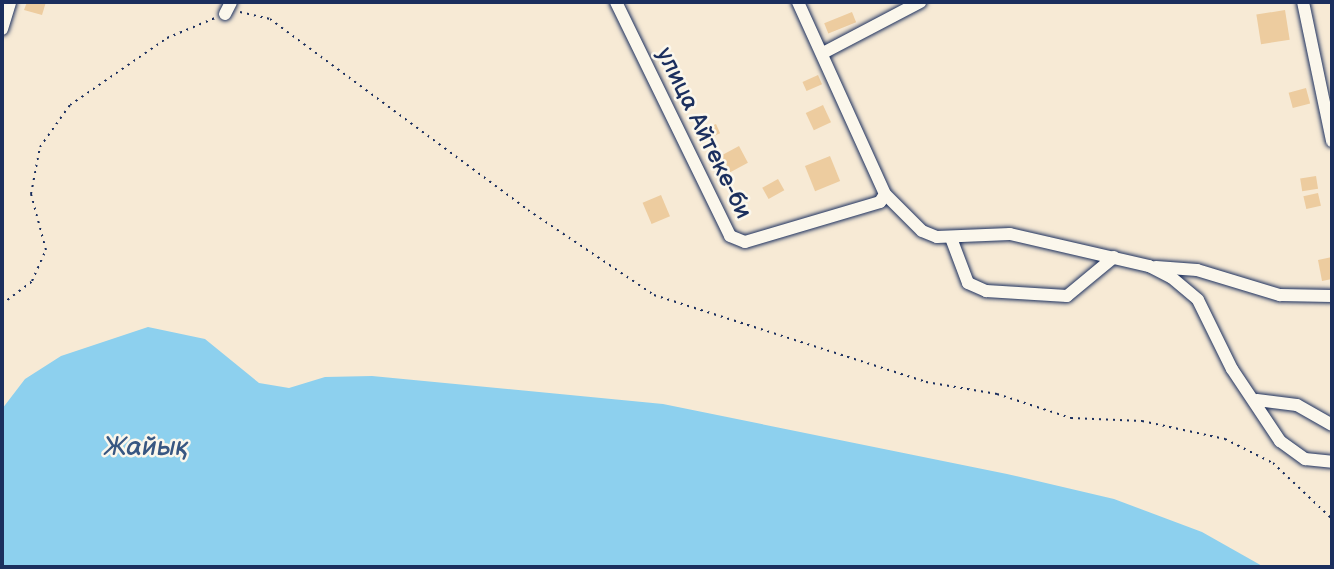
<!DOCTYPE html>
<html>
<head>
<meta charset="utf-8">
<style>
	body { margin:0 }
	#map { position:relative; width:1334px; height:569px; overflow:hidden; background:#f7ead5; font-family:"Balsamiq Sans",sans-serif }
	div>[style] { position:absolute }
	.water>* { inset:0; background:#8dd0ee }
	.building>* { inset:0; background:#edcc9f; transform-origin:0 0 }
	.path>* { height:2px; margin-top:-1px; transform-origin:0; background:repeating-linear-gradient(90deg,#1b2f5e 0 2px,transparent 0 7px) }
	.roads { filter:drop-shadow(0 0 2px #1b2f5e) drop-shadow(0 0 2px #1b2f5e) }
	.minor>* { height:12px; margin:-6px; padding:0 6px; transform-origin:6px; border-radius:6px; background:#fbf7ec }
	span { translate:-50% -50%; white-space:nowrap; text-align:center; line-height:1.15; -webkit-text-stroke:5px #fbf7ec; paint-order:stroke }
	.street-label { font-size:24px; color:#1b2f5e }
	.water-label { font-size:26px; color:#385782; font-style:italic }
	.frame { position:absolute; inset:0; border:4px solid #1b2f5e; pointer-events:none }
</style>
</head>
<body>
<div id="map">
	<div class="water">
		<div style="clip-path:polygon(148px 327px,205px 339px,259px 383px,289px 388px,325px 377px,372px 376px,663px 404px,1007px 474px,1114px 499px,1202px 532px,1264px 567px,2px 567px,2px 409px,25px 379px,61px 356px)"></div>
	</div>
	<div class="building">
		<div style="clip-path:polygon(27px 2px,46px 2px,42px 15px,24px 10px)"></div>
		<div style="left:1285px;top:10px;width:30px;height:29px;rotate:81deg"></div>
		<div style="left:852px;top:12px;width:11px;height:30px;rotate:68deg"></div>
		<div style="left:818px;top:75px;width:10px;height:17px;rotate:66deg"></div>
		<div style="left:1306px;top:88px;width:16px;height:18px;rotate:75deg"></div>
		<div style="left:823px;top:105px;width:19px;height:19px;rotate:65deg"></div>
		<div style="left:716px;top:124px;width:10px;height:17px;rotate:66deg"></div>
		<div style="left:739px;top:146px;width:19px;height:20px;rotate:62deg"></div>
		<div style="left:830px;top:156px;width:27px;height:27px;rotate:68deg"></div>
		<div style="left:1316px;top:176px;width:13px;height:16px;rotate:81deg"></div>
		<div style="left:778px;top:179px;width:13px;height:18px;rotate:61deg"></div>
		<div style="left:1318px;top:193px;width:13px;height:15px;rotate:77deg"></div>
		<div style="left:661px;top:195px;width:23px;height:20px;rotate:67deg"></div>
		<div style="clip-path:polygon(1332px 257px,1332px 279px,1322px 281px,1318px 260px)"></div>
	</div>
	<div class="path">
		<div style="left:240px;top:12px;width:31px;rotate:13deg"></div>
		<div style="left:270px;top:19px;width:321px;rotate:36.5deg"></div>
		<div style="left:528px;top:210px;width:152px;rotate:34deg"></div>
		<div style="left:654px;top:295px;width:286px;rotate:17.7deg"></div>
		<div style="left:926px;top:382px;width:72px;rotate:9.6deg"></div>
		<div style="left:997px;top:394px;width:78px;rotate:18deg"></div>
		<div style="left:1071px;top:418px;width:71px;rotate:2.4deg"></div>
		<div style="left:1142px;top:421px;width:85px;rotate:12.2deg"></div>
		<div style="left:1225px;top:439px;width:54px;rotate:26.6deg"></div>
		<div style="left:1273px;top:463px;width:81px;rotate:43.5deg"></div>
		<div style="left:2px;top:304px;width:38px;rotate:-37deg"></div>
		<div style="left:32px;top:281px;width:34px;rotate:-66deg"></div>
		<div style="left:46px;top:250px;width:58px;rotate:-105deg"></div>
		<div style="left:31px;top:194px;width:48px;rotate:-79.2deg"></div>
		<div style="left:40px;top:147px;width:52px;rotate:-54.5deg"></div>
		<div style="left:70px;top:105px;width:118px;rotate:-34.6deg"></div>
		<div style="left:167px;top:38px;width:52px;rotate:-22.6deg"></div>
	</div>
	<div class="roads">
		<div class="minor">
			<div style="left:616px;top:2px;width:260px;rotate:64deg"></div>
			<div style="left:730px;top:236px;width:16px;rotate:22deg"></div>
			<div style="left:745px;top:242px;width:141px;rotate:-16.5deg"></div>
			<div style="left:880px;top:202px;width:9px;rotate:-58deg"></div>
			<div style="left:885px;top:194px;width:211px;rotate:-114.4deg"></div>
			<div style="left:1303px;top:2px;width:142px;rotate:78.2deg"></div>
			<div style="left:225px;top:14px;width:13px;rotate:-63deg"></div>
			<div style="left:2px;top:29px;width:28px;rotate:-73deg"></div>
			<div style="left:823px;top:53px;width:110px;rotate:-27.7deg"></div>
			<div style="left:885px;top:194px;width:52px;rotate:45deg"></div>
			<div style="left:922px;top:231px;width:16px;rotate:22deg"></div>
			<div style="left:937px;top:237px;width:73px;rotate:-2.4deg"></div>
			<div style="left:1010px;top:234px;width:143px;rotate:13deg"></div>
			<div style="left:1149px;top:266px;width:25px;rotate:27deg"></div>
			<div style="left:1171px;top:277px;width:35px;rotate:40deg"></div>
			<div style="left:1198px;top:300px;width:77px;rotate:63.8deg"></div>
			<div style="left:1232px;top:369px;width:87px;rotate:56.3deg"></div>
			<div style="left:1280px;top:441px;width:31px;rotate:36deg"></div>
			<div style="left:1305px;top:459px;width:27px;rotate:6deg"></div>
			<div style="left:951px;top:238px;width:48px;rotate:69.3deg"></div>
			<div style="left:968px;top:283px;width:20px;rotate:24deg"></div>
			<div style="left:986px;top:291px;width:81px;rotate:3.5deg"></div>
			<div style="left:1067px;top:296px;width:61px;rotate:-39.7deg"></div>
			<div style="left:1156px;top:267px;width:41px;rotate:4.2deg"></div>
			<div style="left:1197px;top:270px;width:87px;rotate:16.8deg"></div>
			<div style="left:1280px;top:295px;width:52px;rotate:1.1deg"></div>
			<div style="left:1257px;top:400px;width:40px;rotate:7.1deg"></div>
			<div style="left:1297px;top:405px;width:40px;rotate:29.7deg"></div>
		</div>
	</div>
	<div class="street-label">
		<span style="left:704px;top:133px;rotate:64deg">улица Айтеке-би</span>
	</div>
	<div class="water-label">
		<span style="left:146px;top:448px">Жайық</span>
	</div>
	<div class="frame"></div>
</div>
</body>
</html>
